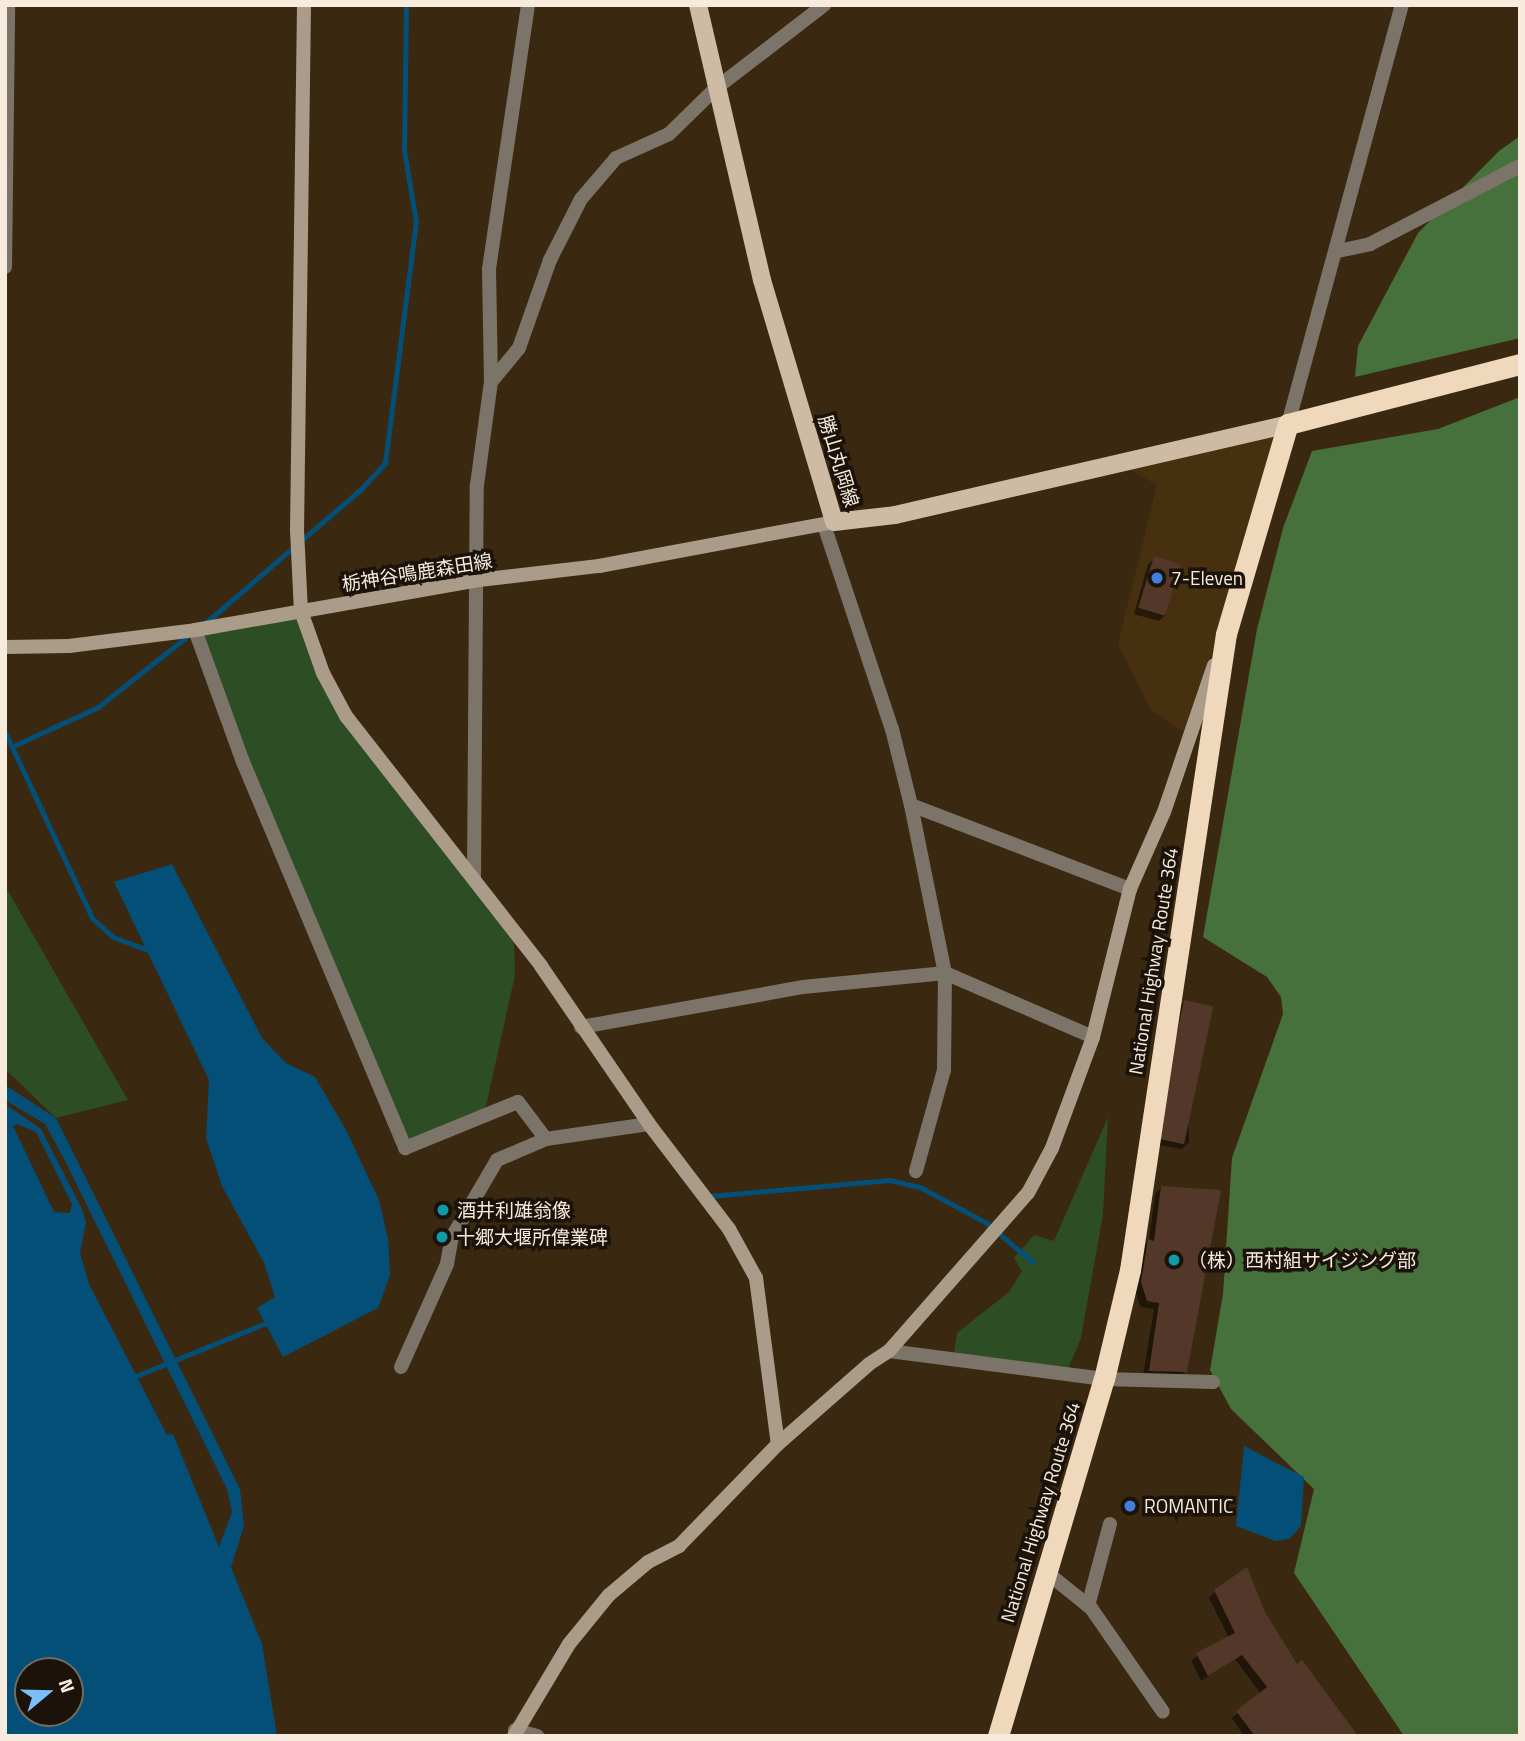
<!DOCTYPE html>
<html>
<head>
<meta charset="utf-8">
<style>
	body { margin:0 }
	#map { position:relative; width:1525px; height:1741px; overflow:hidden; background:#3a2910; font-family:"Titillium Web","Noto Sans JP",sans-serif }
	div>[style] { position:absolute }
	.built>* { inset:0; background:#463010 }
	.green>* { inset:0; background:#2d4d25 }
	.forest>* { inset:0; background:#46713c }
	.water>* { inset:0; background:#044f77 }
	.shadow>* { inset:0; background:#0007 }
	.stream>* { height:5px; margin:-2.5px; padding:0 2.5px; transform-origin:2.5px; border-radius:2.5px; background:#044f77 }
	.building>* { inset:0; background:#533829; transform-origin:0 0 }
	.street>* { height:14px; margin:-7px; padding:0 7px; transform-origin:7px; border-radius:7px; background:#7d7469 }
	.secondary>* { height:14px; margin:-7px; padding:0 7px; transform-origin:7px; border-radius:7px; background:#ab9c8a }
	.primary>* { height:18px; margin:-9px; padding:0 9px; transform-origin:9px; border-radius:9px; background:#cfbba4 }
	.highway>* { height:21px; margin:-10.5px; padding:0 10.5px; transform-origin:10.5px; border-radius:10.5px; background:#efd8bb }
	.dots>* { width:19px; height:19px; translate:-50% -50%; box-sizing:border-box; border:4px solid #1b1309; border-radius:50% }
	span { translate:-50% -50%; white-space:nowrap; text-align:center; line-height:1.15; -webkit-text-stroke:7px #1b1309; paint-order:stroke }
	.street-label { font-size:19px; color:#f7ebdd }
	.poi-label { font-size:19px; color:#f7ebdd }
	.left { translate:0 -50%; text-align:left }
	.frame { position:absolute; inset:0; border:7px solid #f7ebdd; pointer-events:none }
	.north { position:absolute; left:14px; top:1657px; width:70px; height:70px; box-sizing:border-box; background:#1b1309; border:2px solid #73695e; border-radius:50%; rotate:71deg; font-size:19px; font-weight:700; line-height:28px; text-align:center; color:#f7ebdd }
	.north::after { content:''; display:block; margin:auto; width:24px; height:32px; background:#7abff8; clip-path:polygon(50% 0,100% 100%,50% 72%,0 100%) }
</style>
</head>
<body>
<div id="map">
	<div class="built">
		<div style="clip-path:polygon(1288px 424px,1188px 735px,1151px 710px,1118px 644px,1157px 485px,1129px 469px)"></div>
	</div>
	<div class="green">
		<div style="clip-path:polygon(301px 611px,323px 673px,514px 938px,515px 975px,484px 1115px,405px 1148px,195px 630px)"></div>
		<div style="clip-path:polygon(5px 886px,128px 1100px,56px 1118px,5px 1069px)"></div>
		<div style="clip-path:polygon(1108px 1117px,1103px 1214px,1081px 1338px,1066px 1374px,953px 1360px,957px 1333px,1009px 1292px,1022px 1271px,1014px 1258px,1034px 1235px,1054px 1241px)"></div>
	</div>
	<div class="forest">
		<div style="clip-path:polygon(1520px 136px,1520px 338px,1355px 377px,1358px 346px,1418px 233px,1499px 151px)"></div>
		<div style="clip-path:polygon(1520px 397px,1520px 1736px,1404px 1736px,1294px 1573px,1314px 1489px,1231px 1409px,1210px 1370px,1223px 1294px,1232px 1158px,1283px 1014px,1281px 997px,1267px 977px,1203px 937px,1257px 629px,1283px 528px,1312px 451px,1438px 429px)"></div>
	</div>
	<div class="water">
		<div style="clip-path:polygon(172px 864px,262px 1038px,286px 1063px,315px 1077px,346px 1130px,379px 1200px,388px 1239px,390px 1275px,378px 1308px,283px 1357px,257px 1308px,275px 1297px,264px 1263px,222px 1186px,206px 1138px,209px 1080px,114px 882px)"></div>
		<div style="clip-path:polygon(evenodd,5px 1085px,56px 1118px,240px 1489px,244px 1526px,231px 1567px,262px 1644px,277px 1736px,5px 1736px,5px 1104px,41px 1129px,82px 1209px,86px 1222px,80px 1253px,89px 1284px,167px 1435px,173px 1434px,219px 1547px,232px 1512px,227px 1489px,65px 1161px,45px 1124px,5px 1100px,5px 1085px,17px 1124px,36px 1132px,72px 1204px,70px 1213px,54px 1212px,13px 1126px,17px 1124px,5px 1085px,28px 1671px,70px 1671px,70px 1713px,28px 1713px,28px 1671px)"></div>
		<div style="clip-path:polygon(1244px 1446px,1304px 1477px,1301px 1526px,1289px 1539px,1275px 1541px,1236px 1526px)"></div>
	</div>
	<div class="shadow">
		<div style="clip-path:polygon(1155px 558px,1166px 615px,1159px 621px,1134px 614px,1148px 564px)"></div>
		<div style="clip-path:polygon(1185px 1001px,1189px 1142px,1182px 1149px,1158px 1145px,1178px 1008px)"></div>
		<div style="clip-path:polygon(1162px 1187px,1186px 1371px,1179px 1377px,1143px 1376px,1154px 1309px,1140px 1307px,1135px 1289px,1142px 1247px,1149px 1240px,1155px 1194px)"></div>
		<div style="clip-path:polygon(1215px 1592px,1264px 1613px,1296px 1667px,1356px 1736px,1244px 1736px,1232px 1718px,1261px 1694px,1235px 1659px,1201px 1681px,1191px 1660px,1229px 1638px,1209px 1598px)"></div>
	</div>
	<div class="stream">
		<div style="left:203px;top:625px;width:207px;rotate:-40.7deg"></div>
		<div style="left:360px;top:490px;width:37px;rotate:-47deg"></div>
		<div style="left:385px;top:463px;width:243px;rotate:-82.7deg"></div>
		<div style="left:416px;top:222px;width:73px;rotate:-99.5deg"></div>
		<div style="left:404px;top:150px;width:145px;rotate:-89.2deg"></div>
		<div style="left:5px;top:732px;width:205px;rotate:64.9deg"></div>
		<div style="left:92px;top:918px;width:28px;rotate:42deg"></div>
		<div style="left:113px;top:937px;width:40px;rotate:20.2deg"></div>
		<div style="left:13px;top:746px;width:94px;rotate:-24.6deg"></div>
		<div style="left:98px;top:707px;width:116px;rotate:-38.4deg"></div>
		<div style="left:710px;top:1196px;width:180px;rotate:-5.1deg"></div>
		<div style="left:889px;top:1180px;width:32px;rotate:13deg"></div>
		<div style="left:920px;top:1187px;width:74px;rotate:28.3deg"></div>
		<div style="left:985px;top:1222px;width:62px;rotate:39.8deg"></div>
		<div style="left:131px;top:1378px;width:151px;rotate:-22.2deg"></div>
	</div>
	<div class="building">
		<div style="left:1154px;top:556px;width:28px;height:54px;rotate:17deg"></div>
		<div style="left:1184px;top:1000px;width:30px;height:141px;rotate:12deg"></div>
		<div style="clip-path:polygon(1161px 1186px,1221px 1190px,1187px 1372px,1149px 1371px,1159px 1303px,1147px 1301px,1141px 1282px,1148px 1239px,1154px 1241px)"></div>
		<div style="clip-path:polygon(1247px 1567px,1265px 1612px,1297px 1664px,1302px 1660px,1358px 1736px,1255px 1736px,1236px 1711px,1267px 1687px,1242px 1655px,1208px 1676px,1196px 1653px,1235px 1633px,1214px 1590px)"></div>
	</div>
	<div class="street">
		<div style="left:1338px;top:251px;width:33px;rotate:-12deg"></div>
		<div style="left:1370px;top:244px;width:169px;rotate:-27.5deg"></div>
		<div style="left:5px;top:267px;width:262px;rotate:-89.3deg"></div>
		<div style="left:491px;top:382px;width:44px;rotate:-50.5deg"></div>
		<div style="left:519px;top:348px;width:93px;rotate:-70.6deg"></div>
		<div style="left:550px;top:260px;width:68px;rotate:-63.1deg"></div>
		<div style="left:581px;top:199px;width:54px;rotate:-49.5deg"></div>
		<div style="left:616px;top:158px;width:58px;rotate:-24.4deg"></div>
		<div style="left:669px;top:134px;width:64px;rotate:-44.4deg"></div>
		<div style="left:715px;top:89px;width:138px;rotate:-37.6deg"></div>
		<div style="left:1288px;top:424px;width:434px;rotate:-74.8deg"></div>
		<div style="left:824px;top:525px;width:215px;rotate:71.6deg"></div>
		<div style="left:892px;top:729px;width:78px;rotate:76deg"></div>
		<div style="left:911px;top:805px;width:235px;rotate:21deg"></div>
		<div style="left:195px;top:630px;width:140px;rotate:70deg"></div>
		<div style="left:243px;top:762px;width:419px;rotate:67.2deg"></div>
		<div style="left:405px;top:1148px;width:122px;rotate:-22.2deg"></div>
		<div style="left:518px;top:1102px;width:46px;rotate:52.9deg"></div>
		<div style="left:546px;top:1139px;width:104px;rotate:-8.3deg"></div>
		<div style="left:911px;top:805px;width:171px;rotate:78.6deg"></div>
		<div style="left:945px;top:973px;width:97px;rotate:90.6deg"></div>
		<div style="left:944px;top:1070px;width:105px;rotate:105.5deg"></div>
		<div style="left:474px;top:877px;width:392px;rotate:-89.6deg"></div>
		<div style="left:477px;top:485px;width:104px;rotate:-82.3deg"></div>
		<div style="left:491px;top:382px;width:113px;rotate:-91deg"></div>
		<div style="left:489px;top:269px;width:267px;rotate:-81.6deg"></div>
		<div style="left:581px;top:1027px;width:226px;rotate:-10.2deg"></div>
		<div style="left:803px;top:987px;width:143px;rotate:-5.6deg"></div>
		<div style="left:945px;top:973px;width:161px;rotate:23.4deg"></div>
		<div style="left:889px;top:1351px;width:217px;rotate:7.4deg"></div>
		<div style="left:1104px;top:1379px;width:109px;rotate:1.6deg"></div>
		<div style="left:401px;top:1367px;width:113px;rotate:-65.9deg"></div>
		<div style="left:447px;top:1264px;width:27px;rotate:-80deg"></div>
		<div style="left:452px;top:1237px;width:89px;rotate:-59.7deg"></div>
		<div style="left:497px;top:1160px;width:53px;rotate:-23.2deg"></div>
		<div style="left:1045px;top:1571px;width:59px;rotate:38.8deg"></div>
		<div style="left:1091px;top:1608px;width:126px;rotate:55.3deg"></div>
		<div style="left:1088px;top:1606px;width:85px;rotate:-75deg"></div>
		<div style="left:515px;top:1730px;width:23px;rotate:15deg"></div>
	</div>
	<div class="secondary">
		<div style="left:304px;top:5px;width:525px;rotate:90.76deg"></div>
		<div style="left:297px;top:530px;width:81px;rotate:87.2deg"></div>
		<div style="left:301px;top:611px;width:66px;rotate:70.5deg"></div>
		<div style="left:323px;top:673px;width:49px;rotate:61.9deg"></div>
		<div style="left:346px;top:716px;width:317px;rotate:52deg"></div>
		<div style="left:541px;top:966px;width:191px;rotate:55.6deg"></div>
		<div style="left:649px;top:1124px;width:132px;rotate:52.7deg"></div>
		<div style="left:729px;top:1229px;width:56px;rotate:61.1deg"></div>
		<div style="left:756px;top:1278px;width:167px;rotate:82.5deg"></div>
		<div style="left:5px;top:647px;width:64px;rotate:-0.9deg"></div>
		<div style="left:69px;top:646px;width:127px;rotate:-7.2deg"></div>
		<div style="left:195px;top:630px;width:288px;rotate:-10deg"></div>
		<div style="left:479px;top:580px;width:121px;rotate:-6.7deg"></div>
		<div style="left:599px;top:566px;width:239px;rotate:-10.6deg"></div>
		<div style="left:514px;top:1736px;width:107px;rotate:-59.1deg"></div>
		<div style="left:569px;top:1644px;width:63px;rotate:-50.8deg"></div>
		<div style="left:609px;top:1595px;width:51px;rotate:-40.2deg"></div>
		<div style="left:648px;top:1562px;width:35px;rotate:-27deg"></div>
		<div style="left:679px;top:1546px;width:142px;rotate:-45.9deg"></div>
		<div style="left:778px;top:1444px;width:121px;rotate:-41.3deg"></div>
		<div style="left:869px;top:1364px;width:24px;rotate:-33deg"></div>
		<div style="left:889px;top:1351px;width:210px;rotate:-48.7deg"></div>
		<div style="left:1028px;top:1193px;width:51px;rotate:-61.9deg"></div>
		<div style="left:1052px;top:1148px;width:118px;rotate:-69.7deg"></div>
		<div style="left:1093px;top:1037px;width:153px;rotate:-76deg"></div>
		<div style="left:1130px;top:889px;width:84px;rotate:-66.2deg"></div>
		<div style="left:1164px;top:812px;width:155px;rotate:-71.2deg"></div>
	</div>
	<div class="primary">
		<div style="left:698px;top:5px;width:282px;rotate:76.9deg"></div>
		<div style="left:762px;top:280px;width:252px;rotate:73.4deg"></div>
		<div style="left:834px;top:522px;width:61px;rotate:-6.5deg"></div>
		<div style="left:895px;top:515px;width:403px;rotate:-13deg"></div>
	</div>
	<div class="highway">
		<div style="left:998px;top:1736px;width:372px;rotate:-73.5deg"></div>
		<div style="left:1104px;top:1379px;width:112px;rotate:-76.6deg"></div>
		<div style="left:1130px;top:1270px;width:643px;rotate:-81.42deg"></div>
		<div style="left:1226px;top:634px;width:219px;rotate:-73.6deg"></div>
		<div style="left:1288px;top:424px;width:240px;rotate:-14.5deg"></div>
	</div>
	<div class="dots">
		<div style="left:1157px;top:578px;background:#3f7fe0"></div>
		<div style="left:443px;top:1210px;background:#0f9aa8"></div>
		<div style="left:442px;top:1237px;background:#0f9aa8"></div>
		<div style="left:1174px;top:1260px;background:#0f9aa8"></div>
		<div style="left:1130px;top:1506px;background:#3f7fe0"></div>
	</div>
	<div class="street-label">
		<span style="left:839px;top:461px;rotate:73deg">勝山丸岡線</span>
		<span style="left:417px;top:572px;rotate:-9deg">栃神谷鳴鹿森田線</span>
		<span style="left:1153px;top:961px;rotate:-81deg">National Highway Route 364</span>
		<span style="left:1040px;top:1512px;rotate:-73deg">National Highway Route 364</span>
	</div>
	<div class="poi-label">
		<span class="left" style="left:1171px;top:578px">7-Eleven</span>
		<span class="left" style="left:457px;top:1210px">酒井利雄翁像</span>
		<span class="left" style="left:456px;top:1237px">十郷大堰所偉業碑</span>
		<span class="left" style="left:1188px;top:1260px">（株）西村組サイジング部</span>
		<span class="left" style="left:1144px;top:1506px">ROMANTIC</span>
	</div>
	<div class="frame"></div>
	<div class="north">N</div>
</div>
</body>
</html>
